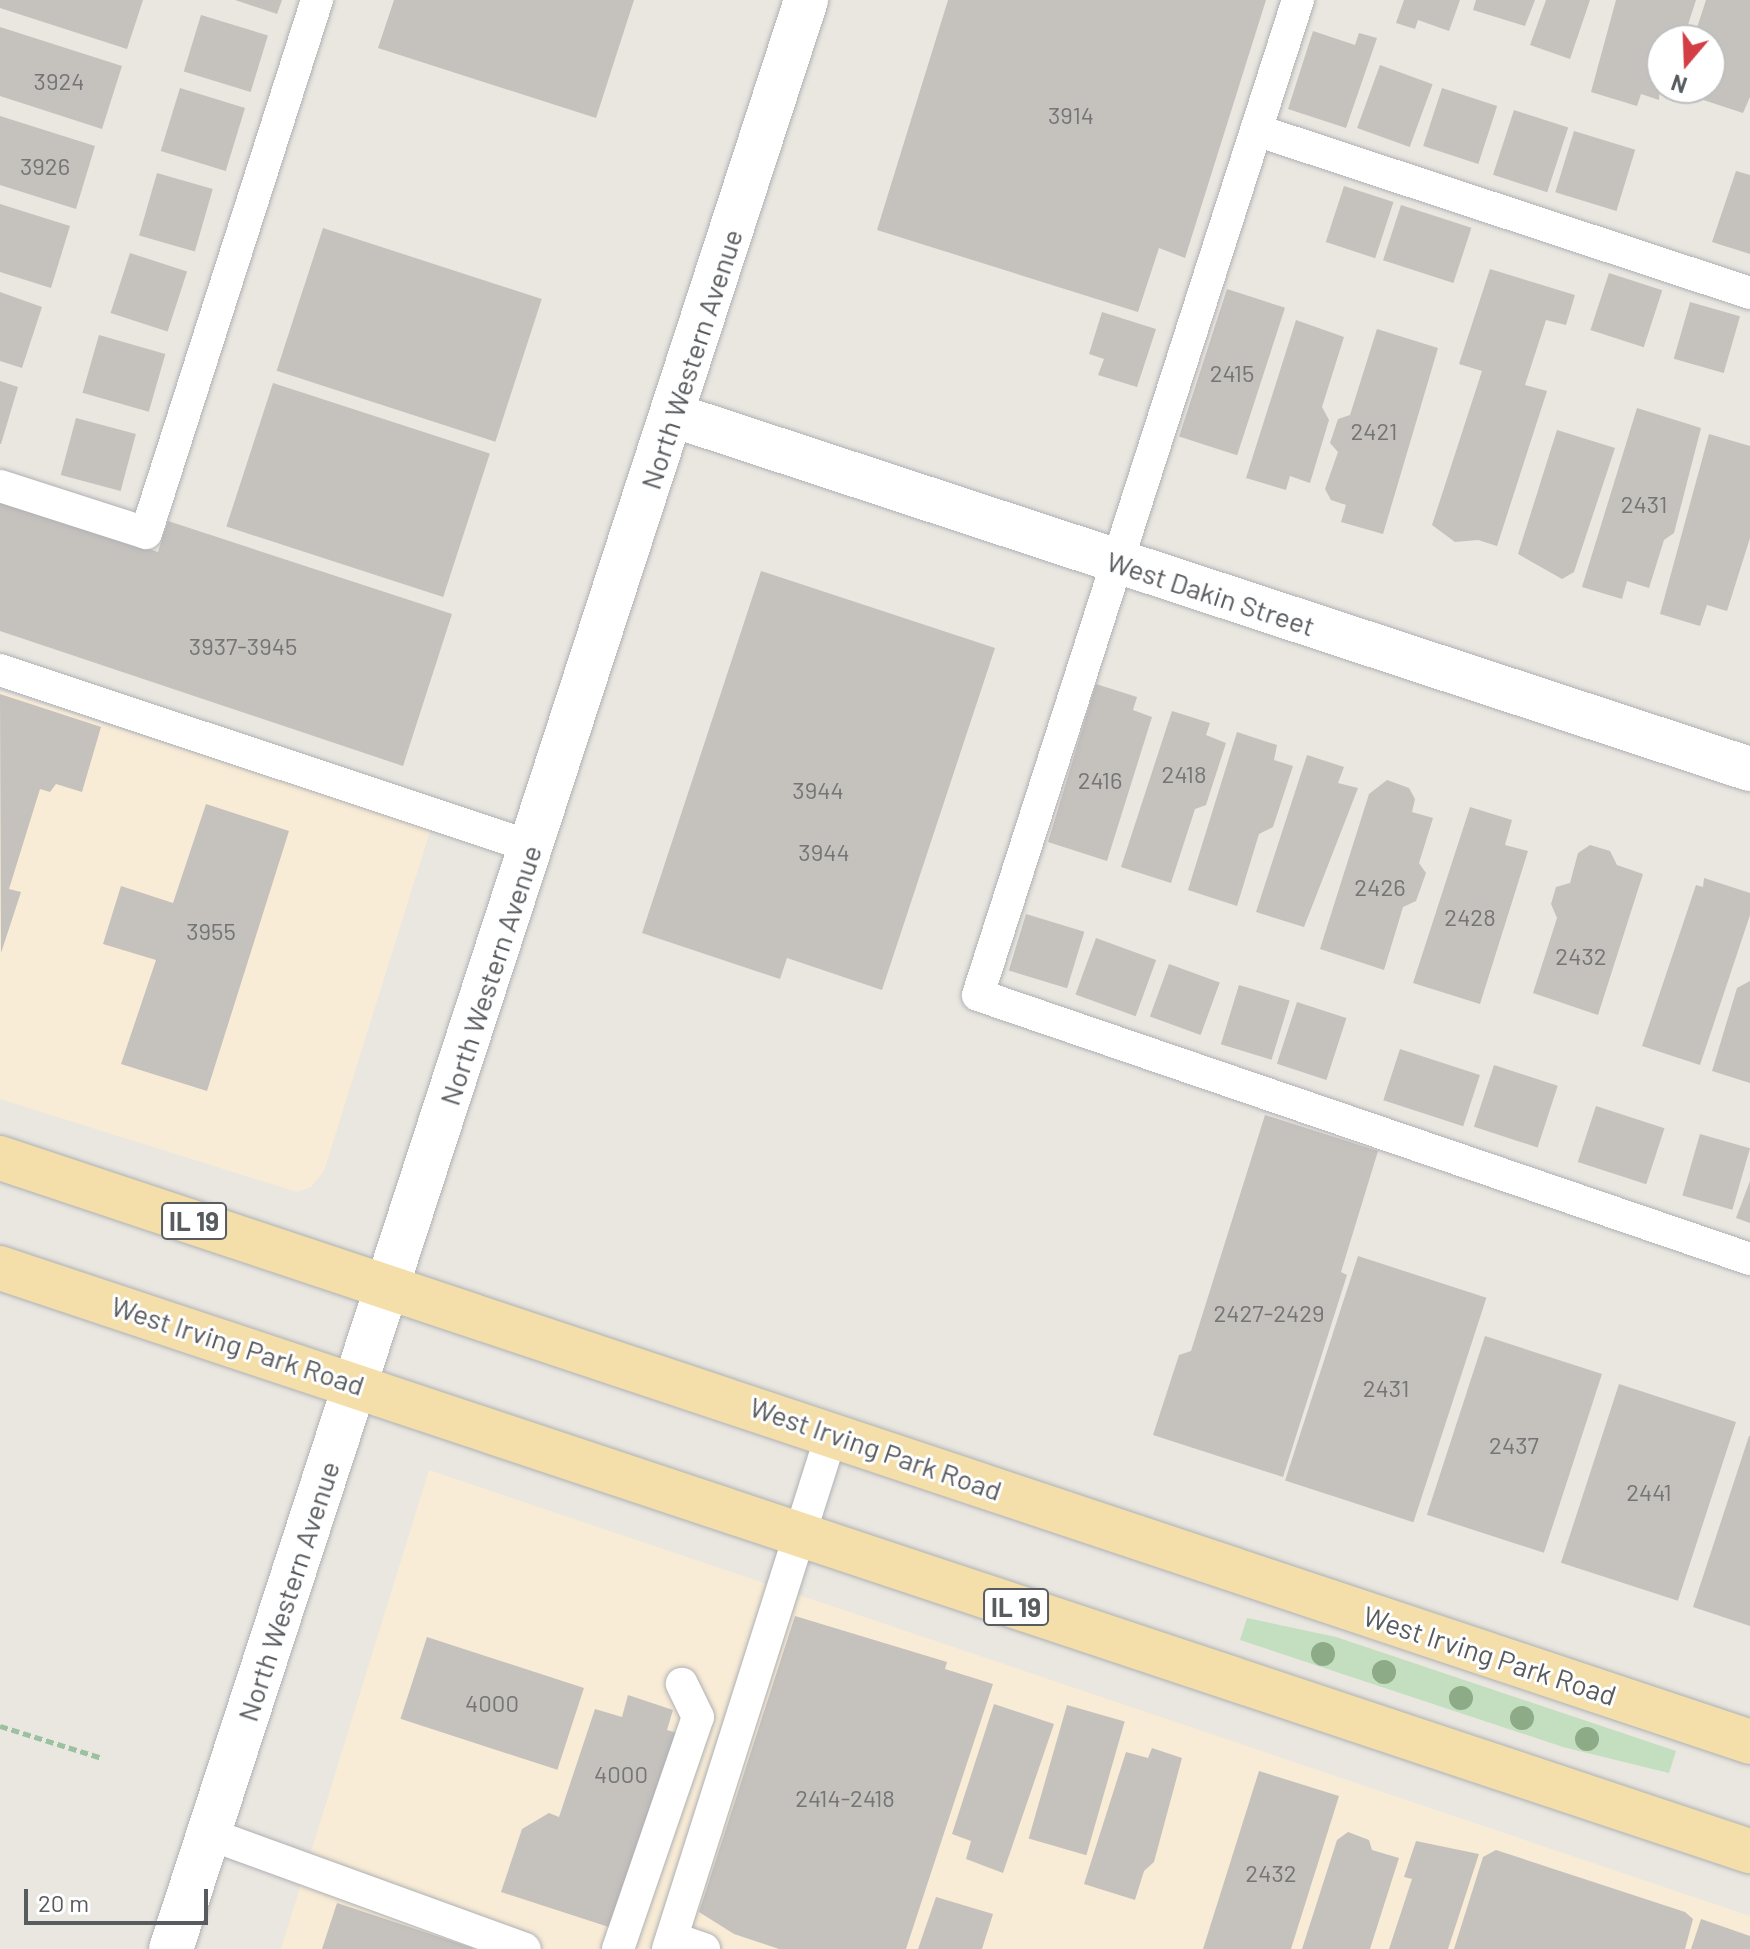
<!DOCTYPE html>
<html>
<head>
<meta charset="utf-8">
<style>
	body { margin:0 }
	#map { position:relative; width:1750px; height:1949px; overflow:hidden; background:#eae6e0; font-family:Barlow,sans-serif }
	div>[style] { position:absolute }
	.commercial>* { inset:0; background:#f9ecd6 }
	.green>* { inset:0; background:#c3dfbf }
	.building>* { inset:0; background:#c5c1bd; transform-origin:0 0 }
	.path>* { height:5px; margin-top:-2.5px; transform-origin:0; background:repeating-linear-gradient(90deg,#9bc1a1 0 8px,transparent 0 12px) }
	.roads { filter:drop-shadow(0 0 2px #aeb1b4) drop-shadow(0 0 2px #aeb1b4) }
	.lane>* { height:32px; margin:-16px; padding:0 16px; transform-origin:16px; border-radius:16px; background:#fff }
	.street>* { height:44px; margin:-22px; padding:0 22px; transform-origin:22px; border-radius:22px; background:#fff }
	.secondary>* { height:44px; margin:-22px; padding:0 22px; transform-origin:22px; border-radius:22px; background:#fff }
	.primary>* { height:44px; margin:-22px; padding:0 22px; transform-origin:22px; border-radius:22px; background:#f4dfaa }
	.trees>* { width:24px; height:24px; margin:-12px; border-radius:50%; background:#8dab86 }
	span { translate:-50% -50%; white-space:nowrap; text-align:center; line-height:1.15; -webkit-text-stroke:6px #fff; paint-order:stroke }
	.number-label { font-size:24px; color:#747576 }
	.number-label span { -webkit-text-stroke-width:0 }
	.shield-label span { padding:2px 6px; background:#fff; border:2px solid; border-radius:6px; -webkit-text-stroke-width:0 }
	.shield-label { font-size:26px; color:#595c5f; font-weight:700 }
	.street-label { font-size:28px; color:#595c5f }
	.north { position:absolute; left:1646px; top:24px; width:80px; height:80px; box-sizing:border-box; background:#fff; border:2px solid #bdbebf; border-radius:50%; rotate:199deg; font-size:22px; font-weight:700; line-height:32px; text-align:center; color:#595c5f }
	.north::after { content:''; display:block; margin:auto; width:28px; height:36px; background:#d33d44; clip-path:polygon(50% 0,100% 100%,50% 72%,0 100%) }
	.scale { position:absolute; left:24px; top:1889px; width:184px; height:36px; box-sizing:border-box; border:4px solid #595c5f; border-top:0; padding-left:10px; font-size:24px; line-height:28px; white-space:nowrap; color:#595c5f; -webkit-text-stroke:6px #fff; paint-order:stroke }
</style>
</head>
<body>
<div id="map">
	<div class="commercial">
		<div style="clip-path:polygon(0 691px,431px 828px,324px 1171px,311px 1187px,297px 1192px,0 1099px)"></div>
		<div style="clip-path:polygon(429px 1470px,1750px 1916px,1750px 1949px,281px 1949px)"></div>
	</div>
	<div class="green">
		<div style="clip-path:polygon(1247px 1618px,1336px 1637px,1676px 1751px,1669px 1773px,1563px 1747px,1240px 1640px)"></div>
	</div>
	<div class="building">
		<div style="clip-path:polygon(0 0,143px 0,127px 49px,0 8px)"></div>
		<div style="clip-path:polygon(235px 0,282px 0,277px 14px)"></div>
		<div style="clip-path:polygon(394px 0,634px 0,596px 118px,378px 48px)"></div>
		<div style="clip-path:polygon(948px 0,1266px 0,1185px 258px,1159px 248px,1138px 312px,877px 230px)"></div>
		<div style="clip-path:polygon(1404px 0,1460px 0,1449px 31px,1418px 20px,1415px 29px,1396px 23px)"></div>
		<div style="clip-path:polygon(1476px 0,1535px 0,1525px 26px,1473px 10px)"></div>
		<div style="clip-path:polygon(1546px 0,1590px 0,1570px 59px,1530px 45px)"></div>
		<div style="clip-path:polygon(1616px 0,1696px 0,1683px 40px,1662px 40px,1659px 100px,1641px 94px,1637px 106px,1591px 92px)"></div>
		<div style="clip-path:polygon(1706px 0,1750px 0,1750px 97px,1743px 113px,1682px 93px,1683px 88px,1710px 88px,1710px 40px,1693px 40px)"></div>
		<div style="left:201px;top:15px;width:70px;height:59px;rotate:17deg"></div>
		<div style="clip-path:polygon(0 27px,122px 66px,102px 129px,0 96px)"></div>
		<div style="clip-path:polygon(1313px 31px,1355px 45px,1359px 33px,1377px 38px,1346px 128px,1288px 109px)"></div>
		<div style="left:1380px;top:65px;width:56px;height:67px;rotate:20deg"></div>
		<div style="left:180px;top:88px;width:68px;height:66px;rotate:17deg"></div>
		<div style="left:1442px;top:88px;width:58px;height:61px;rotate:18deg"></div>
		<div style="left:1514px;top:110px;width:57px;height:68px;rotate:18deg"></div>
		<div style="clip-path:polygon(0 116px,95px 146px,76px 209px,0 185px)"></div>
		<div style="left:1574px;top:131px;width:64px;height:64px;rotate:17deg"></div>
		<div style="clip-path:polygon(1736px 171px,1750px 175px,1750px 254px,1712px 242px)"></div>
		<div style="left:157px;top:173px;width:58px;height:65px;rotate:16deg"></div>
		<div style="left:1344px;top:186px;width:52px;height:59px;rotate:18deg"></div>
		<div style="clip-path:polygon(0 204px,70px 226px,51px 288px,0 272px)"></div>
		<div style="left:1401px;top:205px;width:74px;height:58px;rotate:18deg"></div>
		<div style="left:323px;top:228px;width:230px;height:150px;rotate:18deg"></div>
		<div style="left:130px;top:253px;width:60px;height:63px;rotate:18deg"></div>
		<div style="clip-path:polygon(1490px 269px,1575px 295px,1566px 325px,1546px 320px,1525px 385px,1547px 391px,1497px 546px,1478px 540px,1455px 542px,1432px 525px,1482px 371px,1459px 364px)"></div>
		<div style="left:1609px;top:273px;width:56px;height:60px;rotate:18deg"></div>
		<div style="left:1227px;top:289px;width:61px;height:155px;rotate:18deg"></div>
		<div style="clip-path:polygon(0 292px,42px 307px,22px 368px,0 361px)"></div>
		<div style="left:1690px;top:302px;width:52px;height:59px;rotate:16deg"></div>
		<div style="clip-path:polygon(1102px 312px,1156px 329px,1137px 387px,1098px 375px,1104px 359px,1089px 354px)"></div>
		<div style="clip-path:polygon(1296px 320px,1344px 337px,1322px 407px,1329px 420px,1310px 483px,1290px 476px,1286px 490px,1246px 478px)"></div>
		<div style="clip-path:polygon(1377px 329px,1438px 348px,1383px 534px,1341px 522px,1346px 505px,1331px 500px,1325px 489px,1338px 452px,1330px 443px,1338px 419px,1350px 415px)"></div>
		<div style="left:99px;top:335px;width:69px;height:60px;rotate:16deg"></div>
		<div style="clip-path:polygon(0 381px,18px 387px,1px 444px,0 444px)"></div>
		<div style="left:273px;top:383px;width:228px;height:151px;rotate:18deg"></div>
		<div style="clip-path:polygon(1637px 408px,1701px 428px,1674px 533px,1664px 540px,1649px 588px,1627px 581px,1622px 599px,1582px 587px)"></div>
		<div style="left:76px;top:418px;width:62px;height:59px;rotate:15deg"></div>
		<div style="clip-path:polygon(1557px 430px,1615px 448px,1574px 572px,1562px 579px,1518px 554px)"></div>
		<div style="clip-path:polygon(1709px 434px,1750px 446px,1750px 538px,1727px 611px,1707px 605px,1700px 626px,1660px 614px)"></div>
		<div style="clip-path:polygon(0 497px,158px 552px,168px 521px,452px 614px,403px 766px,0 631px)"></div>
		<div style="clip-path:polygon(761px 571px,995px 648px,882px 990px,787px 958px,780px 979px,642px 933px)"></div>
		<div style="clip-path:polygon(1096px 684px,1137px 697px,1133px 710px,1152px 717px,1107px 861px,1048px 842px)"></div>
		<div style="clip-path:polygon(0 694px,101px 727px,82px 792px,56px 784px,50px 792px,40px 789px,9px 889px,21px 892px,1px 953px)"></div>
		<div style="clip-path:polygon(1172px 711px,1210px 723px,1206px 735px,1226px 743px,1206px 805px,1195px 809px,1171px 883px,1121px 867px)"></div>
		<div style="clip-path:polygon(1237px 732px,1277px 745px,1274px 760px,1293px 766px,1273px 827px,1259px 834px,1237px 906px,1188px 890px)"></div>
		<div style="clip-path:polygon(1307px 755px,1344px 767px,1338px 783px,1358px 788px,1304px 927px,1256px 912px)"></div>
		<div style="clip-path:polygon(1387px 780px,1409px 788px,1415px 799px,1412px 812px,1433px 818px,1419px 863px,1426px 873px,1416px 901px,1403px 907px,1384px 970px,1320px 949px,1369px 794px)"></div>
		<div style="clip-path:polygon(206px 804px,289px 831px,207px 1091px,121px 1064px,156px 960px,103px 944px,121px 886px,173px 903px)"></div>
		<div style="clip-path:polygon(1470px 807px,1512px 820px,1505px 845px,1528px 851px,1480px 1004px,1413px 983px)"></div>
		<div style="clip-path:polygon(1590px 845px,1610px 851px,1617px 865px,1643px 874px,1598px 1015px,1533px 993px,1557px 918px,1551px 904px,1556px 887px,1570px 883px,1578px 853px)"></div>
		<div style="clip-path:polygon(1704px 878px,1750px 893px,1750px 915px,1700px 1065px,1642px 1046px,1696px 885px,1703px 887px)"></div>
		<div style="left:1026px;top:914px;width:61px;height:59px;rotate:17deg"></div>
		<div style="left:1096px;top:938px;width:64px;height:60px;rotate:20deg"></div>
		<div style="left:1169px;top:964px;width:54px;height:56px;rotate:20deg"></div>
		<div style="clip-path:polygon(1750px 981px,1750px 1083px,1712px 1071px,1737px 988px)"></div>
		<div style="left:1239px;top:985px;width:53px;height:62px;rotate:17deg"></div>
		<div style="left:1297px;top:1002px;width:52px;height:65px;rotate:18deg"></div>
		<div style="left:1400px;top:1049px;width:84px;height:54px;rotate:18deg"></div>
		<div style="left:1494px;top:1065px;width:67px;height:65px;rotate:18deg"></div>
		<div style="left:1596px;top:1106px;width:72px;height:59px;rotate:18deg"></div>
		<div style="clip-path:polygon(1265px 1115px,1378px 1151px,1341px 1272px,1347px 1275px,1283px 1477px,1153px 1435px,1179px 1355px,1191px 1351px)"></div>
		<div style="left:1700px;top:1134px;width:52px;height:64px;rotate:16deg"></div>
		<div style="clip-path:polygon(1750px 1181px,1750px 1223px,1736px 1218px)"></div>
		<div style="left:1358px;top:1256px;width:135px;height:236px;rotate:18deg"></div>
		<div style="left:1485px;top:1336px;width:123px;height:188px;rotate:18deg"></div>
		<div style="left:1619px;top:1384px;width:123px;height:188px;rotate:18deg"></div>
		<div style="clip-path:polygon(1749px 1436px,1750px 1436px,1750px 1626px,1693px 1607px)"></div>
		<div style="clip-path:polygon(795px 1616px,947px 1662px,945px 1669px,993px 1684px,906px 1949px,779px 1949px,734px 1934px,699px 1912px)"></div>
		<div style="left:427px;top:1637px;width:165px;height:86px;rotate:18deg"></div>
		<div style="clip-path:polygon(628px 1695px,673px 1710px,667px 1730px,681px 1734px,618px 1930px,501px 1892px,522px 1829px,549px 1813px,559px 1817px,595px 1709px,622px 1717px)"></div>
		<div style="clip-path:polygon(994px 1704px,1054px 1724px,1003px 1873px,966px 1859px,971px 1841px,952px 1834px)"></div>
		<div style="left:1067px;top:1705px;width:60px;height:139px;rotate:16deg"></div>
		<div style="clip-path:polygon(1152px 1748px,1182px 1758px,1154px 1862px,1144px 1871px,1135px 1900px,1084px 1884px,1126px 1752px,1148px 1758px)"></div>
		<div style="clip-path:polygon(1259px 1771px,1339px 1796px,1291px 1949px,1203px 1949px)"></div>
		<div style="clip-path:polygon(1348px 1832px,1369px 1840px,1372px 1850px,1399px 1858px,1370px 1949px,1302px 1949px,1337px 1840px)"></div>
		<div style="clip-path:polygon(1416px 1841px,1479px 1854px,1448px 1949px,1389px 1949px,1412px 1879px,1404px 1877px)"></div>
		<div style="clip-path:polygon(1496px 1850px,1685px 1912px,1693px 1919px,1685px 1949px,1454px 1949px,1483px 1857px)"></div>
		<div style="clip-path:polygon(936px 1897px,993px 1914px,982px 1949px,918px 1949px)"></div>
		<div style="clip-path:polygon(337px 1903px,473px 1948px,473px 1949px,322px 1949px)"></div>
		<div style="clip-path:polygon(1701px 1919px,1750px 1936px,1750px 1949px,1691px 1949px)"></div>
	</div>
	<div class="path">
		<div style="left:0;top:1726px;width:107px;rotate:17.4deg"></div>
	</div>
	<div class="roads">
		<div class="lane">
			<div style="left:1298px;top:0;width:1045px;rotate:107.83deg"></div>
			<div style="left:978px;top:995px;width:816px;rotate:18.88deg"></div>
			<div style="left:1256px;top:130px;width:520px;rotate:18.26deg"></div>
			<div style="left:0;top:486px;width:153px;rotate:17.8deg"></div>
			<div style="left:146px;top:533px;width:560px;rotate:-72.21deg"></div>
			<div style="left:0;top:670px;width:561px;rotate:18.4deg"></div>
			<div style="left:209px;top:1834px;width:336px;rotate:20deg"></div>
			<div style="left:672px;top:1938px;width:34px;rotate:19deg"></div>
			<div style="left:618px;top:1949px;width:245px;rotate:-71deg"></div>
			<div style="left:698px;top:1717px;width:37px;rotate:-116deg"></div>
			<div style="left:668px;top:1949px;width:541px;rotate:-72.37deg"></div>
		</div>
		<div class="street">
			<div style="left:673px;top:415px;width:1134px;rotate:18.2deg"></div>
		</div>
		<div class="secondary">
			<div style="left:171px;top:1949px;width:2050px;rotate:-71.95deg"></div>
		</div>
		<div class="primary">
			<div style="left:0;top:1158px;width:1845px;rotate:18.45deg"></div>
			<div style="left:0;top:1268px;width:1845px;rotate:18.43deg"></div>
		</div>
	</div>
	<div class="trees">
		<div style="left:1323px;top:1654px"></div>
		<div style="left:1384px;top:1672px"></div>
		<div style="left:1461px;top:1698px"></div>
		<div style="left:1522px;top:1718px"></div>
		<div style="left:1587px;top:1739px"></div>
	</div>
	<div class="number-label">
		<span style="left:59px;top:81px">3924</span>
		<span style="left:1071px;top:115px">3914</span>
		<span style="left:45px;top:166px">3926</span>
		<span style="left:1232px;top:373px">2415</span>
		<span style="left:1374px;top:431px">2421</span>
		<span style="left:1644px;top:504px">2431</span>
		<span style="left:243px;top:646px">3937-3945</span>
		<span style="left:1184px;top:774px">2418</span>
		<span style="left:1100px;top:780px">2416</span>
		<span style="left:818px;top:790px">3944</span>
		<span style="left:824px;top:852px">3944</span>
		<span style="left:1380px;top:887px">2426</span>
		<span style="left:1470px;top:917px">2428</span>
		<span style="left:211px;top:931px">3955</span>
		<span style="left:1581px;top:956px">2432</span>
		<span style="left:1269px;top:1313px">2427-2429</span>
		<span style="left:1386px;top:1388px">2431</span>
		<span style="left:1514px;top:1445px">2437</span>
		<span style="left:1649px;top:1492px">2441</span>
		<span style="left:492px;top:1703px">4000</span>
		<span style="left:621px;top:1774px">4000</span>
		<span style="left:845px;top:1798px">2414-2418</span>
		<span style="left:1271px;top:1873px">2432</span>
	</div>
	<div class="shield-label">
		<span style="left:194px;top:1221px">IL 19</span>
		<span style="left:1016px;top:1607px">IL 19</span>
	</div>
	<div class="street-label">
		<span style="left:691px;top:359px;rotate:-72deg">North Western Avenue</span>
		<span style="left:1211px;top:593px;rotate:18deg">West Dakin Street</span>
		<span style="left:490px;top:975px;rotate:-72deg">North Western Avenue</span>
		<span style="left:238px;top:1345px;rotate:18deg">West Irving Park Road</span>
		<span style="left:876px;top:1448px;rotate:19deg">West Irving Park Road</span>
		<span style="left:288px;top:1591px;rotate:-72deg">North Western Avenue</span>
		<span style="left:1490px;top:1655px;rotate:18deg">West Irving Park Road</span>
	</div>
	<div class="north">N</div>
	<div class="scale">20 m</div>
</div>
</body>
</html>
